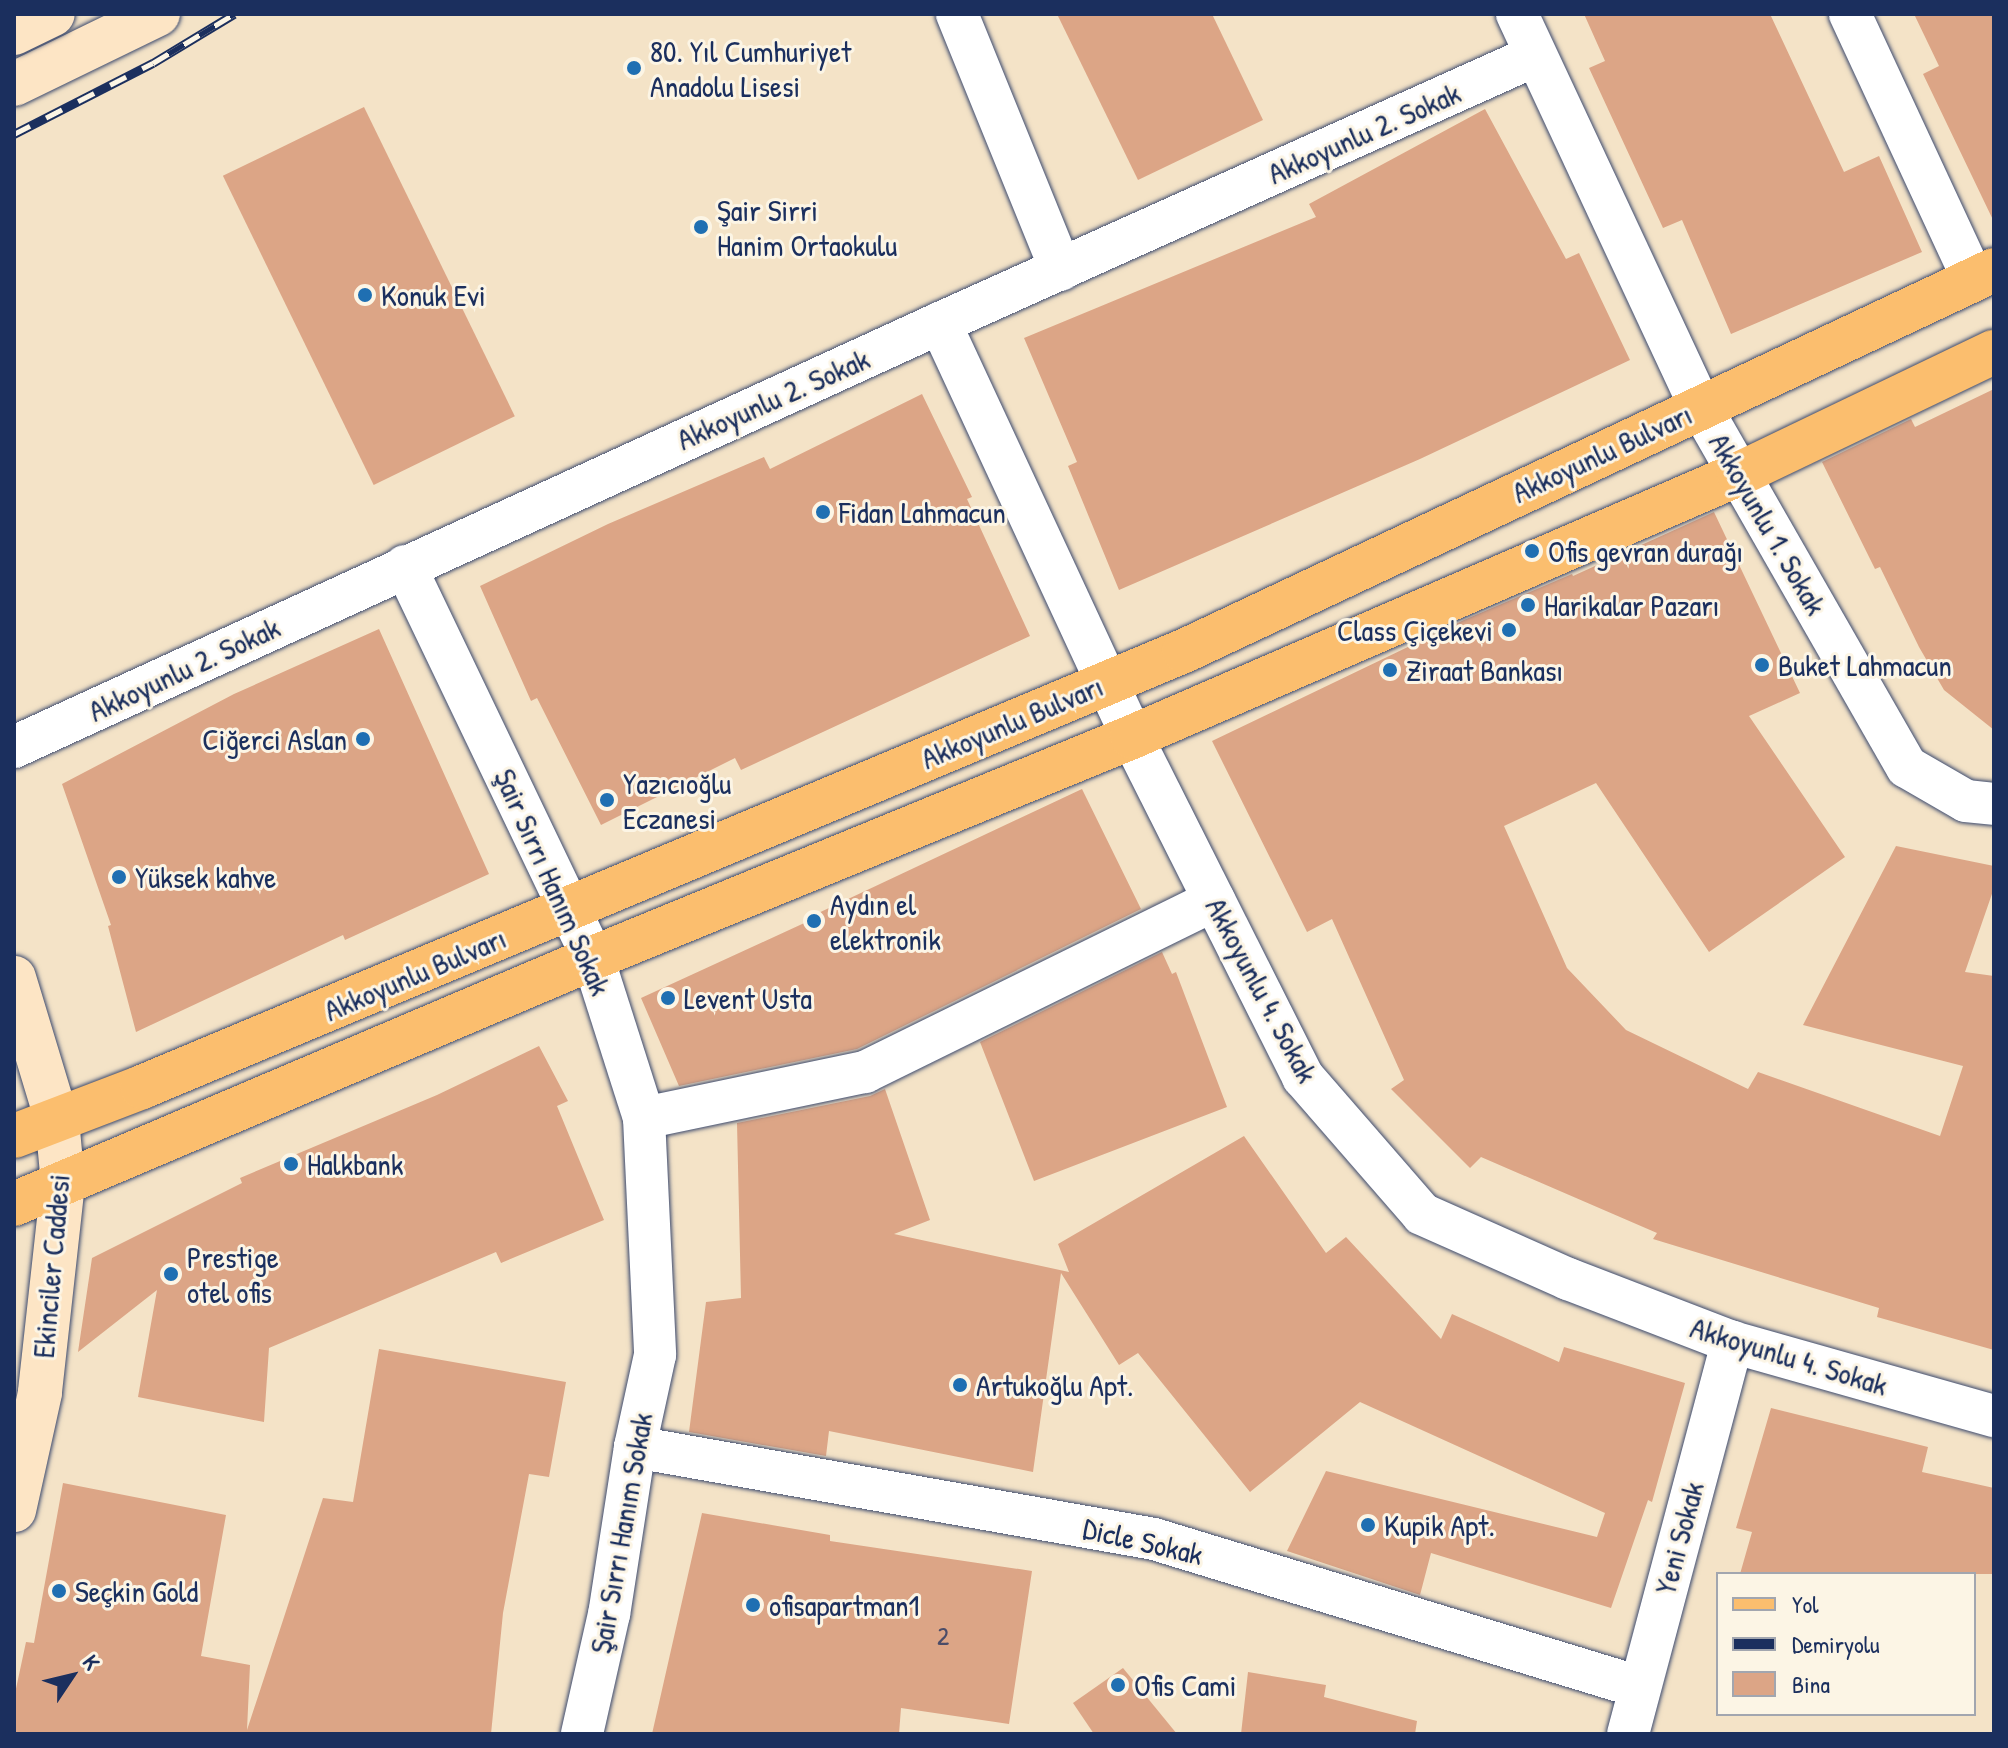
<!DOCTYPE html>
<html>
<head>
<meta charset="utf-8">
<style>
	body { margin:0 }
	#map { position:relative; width:2008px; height:1748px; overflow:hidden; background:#f4e3c7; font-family:"Patrick Hand",sans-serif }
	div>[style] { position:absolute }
	.building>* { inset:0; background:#dca586; transform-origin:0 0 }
	.roads { filter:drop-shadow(0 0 2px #3c4a6e) drop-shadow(0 0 2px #3c4a6e) }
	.street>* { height:42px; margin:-21px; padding:0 21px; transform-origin:21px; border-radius:21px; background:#fff }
	.secondary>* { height:44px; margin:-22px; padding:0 22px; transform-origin:22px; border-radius:22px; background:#fde5c5 }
	.primary>* { height:44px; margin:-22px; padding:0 22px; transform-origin:22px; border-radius:22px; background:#fbbe6e }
	.rail>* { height:9px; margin-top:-4.5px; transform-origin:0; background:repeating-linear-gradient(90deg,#fcf5e5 0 18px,#1b2f5e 0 36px); box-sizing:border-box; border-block:2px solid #1b2f5e }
	.bridges { filter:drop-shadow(0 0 2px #3c4a6e) drop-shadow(0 0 2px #3c4a6e) }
	.secondary-bridge>* { height:44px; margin:-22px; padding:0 22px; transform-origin:22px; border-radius:22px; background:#fde5c5 }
	.dots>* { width:22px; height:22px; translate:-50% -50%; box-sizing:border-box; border:4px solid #fcf5e5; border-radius:50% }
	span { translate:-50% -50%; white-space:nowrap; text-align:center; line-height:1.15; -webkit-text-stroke:6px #fcf5e5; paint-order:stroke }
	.number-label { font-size:26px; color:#4b4c68 }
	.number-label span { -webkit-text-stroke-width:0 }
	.poi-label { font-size:30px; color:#1b2f5e }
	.left { translate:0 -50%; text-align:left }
	.right { translate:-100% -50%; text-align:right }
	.street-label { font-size:30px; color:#1b2f5e }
	.frame { position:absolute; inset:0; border:16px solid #1b2f5e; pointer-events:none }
	.legend { position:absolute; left:1716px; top:1572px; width:260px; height:144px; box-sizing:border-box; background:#fcf5e5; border:2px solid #a2a6af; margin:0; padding:10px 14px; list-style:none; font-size:24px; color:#1b2f5e }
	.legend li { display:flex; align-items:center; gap:16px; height:40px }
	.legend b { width:40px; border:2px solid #a2a6af }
	.north { position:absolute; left:32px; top:1636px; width:80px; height:80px; -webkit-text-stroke:6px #fcf5e5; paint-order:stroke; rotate:55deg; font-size:22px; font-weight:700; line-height:32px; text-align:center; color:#1b2f5e }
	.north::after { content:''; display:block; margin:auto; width:28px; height:36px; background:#1b2f5e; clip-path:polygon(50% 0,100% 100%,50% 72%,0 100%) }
</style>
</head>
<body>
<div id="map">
	<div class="building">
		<div style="clip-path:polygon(1057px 14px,1212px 14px,1263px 120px,1138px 180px)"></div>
		<div style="clip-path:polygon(1584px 14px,1770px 14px,1844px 172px,1879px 156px,1922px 252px,1731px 334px,1682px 220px,1663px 228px,1589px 68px,1605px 61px)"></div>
		<div style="clip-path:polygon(1914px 14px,1994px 14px,1994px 222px,1923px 74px,1939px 66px)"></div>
		<div style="left:364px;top:107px;width:344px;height:157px;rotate:64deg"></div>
		<div style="clip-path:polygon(1485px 109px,1566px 259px,1579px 253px,1630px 360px,1420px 459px,1119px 590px,1068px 466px,1077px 462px,1024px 338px,1316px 217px,1309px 204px)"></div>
		<div style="clip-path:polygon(1994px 389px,1994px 730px,1944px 690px,1919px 647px,1880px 567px,1875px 569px,1822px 462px,1911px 419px,1915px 427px)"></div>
		<div style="clip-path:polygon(922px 394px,972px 497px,967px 499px,1030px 636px,741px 770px,735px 758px,601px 825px,537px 698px,531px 701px,480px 586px,608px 524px,764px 457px,770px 469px)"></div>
		<div style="clip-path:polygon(1714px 512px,1800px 693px,1749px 716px,1845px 857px,1709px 952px,1596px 783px,1504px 826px,1567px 968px,1626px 1030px,1748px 1089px,1758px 1072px,1940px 1136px,1963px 1066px,1803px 1025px,1896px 846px,1994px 866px,1994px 888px,1965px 972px,1994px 976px,1994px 1350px,1877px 1317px,1879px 1308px,1653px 1239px,1657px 1233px,1481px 1157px,1470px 1168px,1391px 1089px,1404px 1080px,1332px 919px,1307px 932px,1212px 741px,1464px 620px,1572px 574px,1573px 576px)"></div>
		<div style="clip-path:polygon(379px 629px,489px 874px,345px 940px,343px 935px,136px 1032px,108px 926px,111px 925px,62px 784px,234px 694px)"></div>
		<div style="clip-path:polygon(1082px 789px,1141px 909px,857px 1049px,679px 1086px,641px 998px,813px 919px,812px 916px)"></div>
		<div style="clip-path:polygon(1162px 952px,1172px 974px,1176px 972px,1227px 1107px,1034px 1181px,980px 1042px)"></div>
		<div style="clip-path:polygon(539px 1046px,568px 1101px,557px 1106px,604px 1220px,501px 1263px,496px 1252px,269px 1348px,264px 1422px,138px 1397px,157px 1290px,78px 1352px,92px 1258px,242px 1183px,240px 1178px,437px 1095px)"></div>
		<div style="clip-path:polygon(885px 1089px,930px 1220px,894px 1234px,1069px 1272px,1058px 1244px,1244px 1136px,1326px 1253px,1346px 1237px,1441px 1339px,1452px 1314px,1559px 1362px,1564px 1347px,1685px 1383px,1652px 1502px,1648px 1500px,1611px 1608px,1431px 1553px,1420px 1595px,1287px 1551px,1326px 1471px,1597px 1537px,1605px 1513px,1360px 1402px,1250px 1492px,1138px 1353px,1119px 1365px,1061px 1273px,1033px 1472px,829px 1431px,826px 1456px,689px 1432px,706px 1302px,741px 1298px,737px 1123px,870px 1096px)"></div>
		<div style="clip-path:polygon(379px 1349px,566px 1382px,549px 1477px,529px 1474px,503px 1613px,491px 1734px,14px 1734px,14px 1698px,26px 1642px,34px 1643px,63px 1483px,226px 1515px,201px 1656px,250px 1665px,247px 1730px,323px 1498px,353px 1502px)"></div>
		<div style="clip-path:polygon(1771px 1408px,1928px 1447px,1922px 1472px,1994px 1488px,1994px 1574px,1740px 1574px,1752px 1532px,1736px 1528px)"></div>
		<div style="clip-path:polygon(702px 1513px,830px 1535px,830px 1541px,1032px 1571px,1009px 1724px,901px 1708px,899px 1734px,652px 1734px)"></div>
		<div style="clip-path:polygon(1123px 1668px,1177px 1734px,1094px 1734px,1073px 1703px)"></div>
		<div style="clip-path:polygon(1248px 1672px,1326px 1685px,1324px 1697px,1417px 1721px,1415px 1734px,1241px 1734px)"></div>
	</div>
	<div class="roads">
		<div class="street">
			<div style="left:957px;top:14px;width:276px;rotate:67.9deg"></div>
			<div style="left:1517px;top:14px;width:433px;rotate:65deg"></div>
			<div style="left:1700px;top:406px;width:416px;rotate:60.2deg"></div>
			<div style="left:1907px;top:767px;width:68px;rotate:30deg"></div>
			<div style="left:1966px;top:801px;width:28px;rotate:6deg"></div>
			<div style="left:1850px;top:14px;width:292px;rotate:65.1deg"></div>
			<div style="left:940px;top:323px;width:456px;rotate:65.1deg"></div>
			<div style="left:1132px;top:737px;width:381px;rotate:63.3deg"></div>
			<div style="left:1303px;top:1077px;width:181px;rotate:49deg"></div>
			<div style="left:1422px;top:1214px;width:160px;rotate:24deg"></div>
			<div style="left:1568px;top:1279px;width:176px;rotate:21deg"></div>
			<div style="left:1732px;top:1342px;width:272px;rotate:15.8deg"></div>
			<div style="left:405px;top:566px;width:435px;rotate:64.4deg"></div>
			<div style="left:593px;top:958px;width:168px;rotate:72.3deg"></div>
			<div style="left:644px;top:1118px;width:237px;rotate:87.3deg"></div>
			<div style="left:655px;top:1355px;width:94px;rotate:102.3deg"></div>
			<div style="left:635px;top:1447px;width:169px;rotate:98.8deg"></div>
			<div style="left:609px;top:1614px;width:123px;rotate:102.7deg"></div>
			<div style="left:14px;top:747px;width:1018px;rotate:-24.6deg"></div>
			<div style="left:940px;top:323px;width:651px;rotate:-24.2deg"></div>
			<div style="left:644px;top:1118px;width:226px;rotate:-11.8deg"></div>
			<div style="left:865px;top:1072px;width:389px;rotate:-26.2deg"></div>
			<div style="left:635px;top:1447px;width:527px;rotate:10.05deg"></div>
			<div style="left:1154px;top:1539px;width:507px;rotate:16.97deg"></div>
			<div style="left:1628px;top:1734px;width:406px;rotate:-75.1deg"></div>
		</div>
		<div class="secondary">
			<div style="left:14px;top:84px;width:160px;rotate:-25.9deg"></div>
			<div style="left:14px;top:978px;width:148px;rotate:73.2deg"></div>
			<div style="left:57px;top:1120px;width:63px;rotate:84.6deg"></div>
			<div style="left:63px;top:1183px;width:211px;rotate:96.3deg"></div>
			<div style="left:40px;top:1393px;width:120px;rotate:102.5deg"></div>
		</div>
		<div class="primary">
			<div style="left:14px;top:1136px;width:137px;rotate:-20.9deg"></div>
			<div style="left:142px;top:1087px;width:1130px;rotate:-22.71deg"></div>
			<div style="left:1184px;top:651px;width:895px;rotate:-25.19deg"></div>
			<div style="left:14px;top:1204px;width:629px;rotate:-23.02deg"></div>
			<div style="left:593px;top:958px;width:583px;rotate:-22.29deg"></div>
			<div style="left:1132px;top:737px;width:662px;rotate:-23.43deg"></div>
			<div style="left:1739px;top:474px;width:283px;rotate:-25.6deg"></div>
		</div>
	</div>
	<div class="rail">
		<div style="left:14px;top:134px;width:156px;rotate:-27.1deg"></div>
		<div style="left:153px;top:63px;width:95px;rotate:-31.2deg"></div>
	</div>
	<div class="bridges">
		<div class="secondary-bridge">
			<div style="left:14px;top:33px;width:43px;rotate:-26deg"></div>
		</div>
	</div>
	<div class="dots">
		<div style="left:634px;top:68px;background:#1f6fb2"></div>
		<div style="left:701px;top:227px;background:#1f6fb2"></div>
		<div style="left:365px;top:295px;background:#1f6fb2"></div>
		<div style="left:823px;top:512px;background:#1f6fb2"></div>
		<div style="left:1532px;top:551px;background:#1f6fb2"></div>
		<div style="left:1528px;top:605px;background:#1f6fb2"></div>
		<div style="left:1509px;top:630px;background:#1f6fb2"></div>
		<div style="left:1762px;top:665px;background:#1f6fb2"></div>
		<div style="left:1390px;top:670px;background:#1f6fb2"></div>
		<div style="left:363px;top:739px;background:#1f6fb2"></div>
		<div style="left:607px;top:800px;background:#1f6fb2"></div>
		<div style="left:119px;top:877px;background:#1f6fb2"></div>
		<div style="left:814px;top:921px;background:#1f6fb2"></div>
		<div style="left:668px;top:998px;background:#1f6fb2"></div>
		<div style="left:291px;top:1164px;background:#1f6fb2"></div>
		<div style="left:171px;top:1274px;background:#1f6fb2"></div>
		<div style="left:960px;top:1385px;background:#1f6fb2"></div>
		<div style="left:1368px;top:1525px;background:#1f6fb2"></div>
		<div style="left:59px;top:1591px;background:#1f6fb2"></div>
		<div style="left:753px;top:1605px;background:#1f6fb2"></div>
		<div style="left:1118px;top:1685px;background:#1f6fb2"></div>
	</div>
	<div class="number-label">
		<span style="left:943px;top:1636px">2</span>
	</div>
	<div class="poi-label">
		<span class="left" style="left:650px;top:68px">80. Yıl Cumhuriyet<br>Anadolu Lisesi</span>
		<span class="left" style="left:717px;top:227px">Şair Sirri<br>Hanim Ortaokulu</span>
		<span class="left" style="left:381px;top:295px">Konuk Evi</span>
		<span class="left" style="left:839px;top:512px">Fidan Lahmacun</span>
		<span class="left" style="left:1548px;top:551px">Ofis gevran durağı</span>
		<span class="left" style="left:1544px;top:605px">Harikalar Pazarı</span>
		<span class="right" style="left:1493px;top:630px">Class Çiçekevi</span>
		<span class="left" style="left:1778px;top:665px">Buket Lahmacun</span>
		<span class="left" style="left:1406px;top:670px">Ziraat Bankası</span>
		<span class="right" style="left:347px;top:739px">Ciğerci Aslan</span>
		<span class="left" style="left:623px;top:800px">Yazıcıoğlu<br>Eczanesi</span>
		<span class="left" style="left:135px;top:877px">Yüksek kahve</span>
		<span class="left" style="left:830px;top:921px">Aydın el<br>elektronik</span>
		<span class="left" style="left:684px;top:998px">Levent Usta</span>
		<span class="left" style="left:307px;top:1164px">Halkbank</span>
		<span class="left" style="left:187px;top:1274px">Prestige<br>otel ofis</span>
		<span class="left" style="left:976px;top:1385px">Artukoğlu Apt.</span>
		<span class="left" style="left:1384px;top:1525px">Kupik Apt.</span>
		<span class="left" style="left:75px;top:1591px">Seçkin Gold</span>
		<span class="left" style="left:769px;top:1605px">ofisapartman1</span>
		<span class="left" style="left:1134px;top:1685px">Ofis Cami</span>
	</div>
	<div class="street-label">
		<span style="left:1364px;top:133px;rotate:-24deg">Akkoyunlu 2. Sokak</span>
		<span style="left:773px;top:399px;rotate:-24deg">Akkoyunlu 2. Sokak</span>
		<span style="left:1602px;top:453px;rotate:-25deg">Akkoyunlu Bulvarı</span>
		<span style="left:1768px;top:524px;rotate:60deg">Akkoyunlu 1. Sokak</span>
		<span style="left:184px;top:669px;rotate:-25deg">Akkoyunlu 2. Sokak</span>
		<span style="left:1012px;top:722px;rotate:-23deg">Akkoyunlu Bulvarı</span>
		<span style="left:553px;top:882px;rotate:66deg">Şair Sırrı Hanım Sokak</span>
		<span style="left:415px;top:974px;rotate:-23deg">Akkoyunlu Bulvarı</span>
		<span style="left:1262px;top:990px;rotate:62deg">Akkoyunlu 4. Sokak</span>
		<span style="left:51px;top:1266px;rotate:-85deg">Ekinciler Caddesi</span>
		<span style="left:1789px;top:1356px;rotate:17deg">Akkoyunlu 4. Sokak</span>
		<span style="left:621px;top:1533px;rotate:-80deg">Şair Sırrı Hanım Sokak</span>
		<span style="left:1679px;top:1538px;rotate:-75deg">Yeni Sokak</span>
		<span style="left:1143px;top:1541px;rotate:13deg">Dicle Sokak</span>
	</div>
	<div class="frame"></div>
	<ul class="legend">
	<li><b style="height:10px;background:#fbbe6e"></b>Yol</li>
	<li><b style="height:10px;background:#1b2f5e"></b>Demiryolu</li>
	<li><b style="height:22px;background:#dca586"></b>Bina</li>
	</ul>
	<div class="north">K</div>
</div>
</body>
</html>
